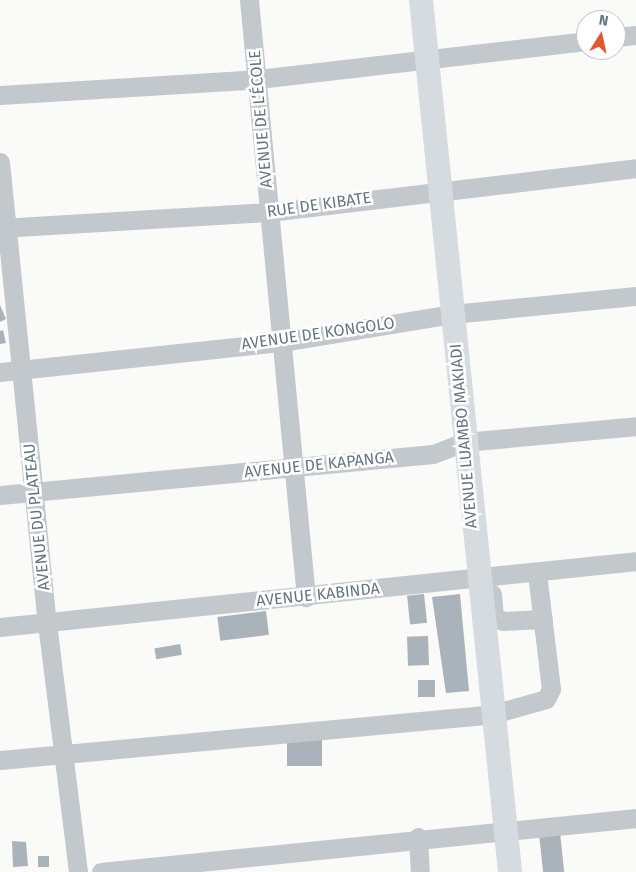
<!DOCTYPE html>
<html>
<head>
<meta charset="utf-8">
<style>
	body { margin:0 }
	#map { position:relative; width:636px; height:872px; overflow:hidden; background:#fafaf8; font-family:"Fira Sans",sans-serif }
	div>[style] { position:absolute }
	.building>* { inset:0; background:#aab3b9; transform-origin:0 0 }
	.minor>* { height:19px; margin:-9.5px; padding:0 9.5px; transform-origin:9.5px; border-radius:9.5px; background:#c3c8cc }
	.major>* { height:24px; margin:-12px; padding:0 12px; transform-origin:12px; border-radius:12px; background:#d6dbdf }
	span { translate:-50% -50%; white-space:nowrap; text-align:center; line-height:1.15; -webkit-text-stroke:5px #fff; paint-order:stroke }
	.street-label { font-size:16px; color:#657683 }
	.north { position:absolute; left:576px; top:10px; width:50px; height:50px; box-sizing:border-box; background:#fff; border:1px solid #c1c8cd; border-radius:50%; rotate:10deg; font-size:14px; font-weight:700; line-height:20px; text-align:center; color:#657683 }
	.north::after { content:''; display:block; margin:auto; width:18px; height:22px; background:#e4572e; clip-path:polygon(50% 0,100% 100%,50% 72%,0 100%) }
</style>
</head>
<body>
<div id="map">
	<div class="building">
		<div style="clip-path:polygon(0 305px,6px 319px,0 322px)"></div>
		<div style="clip-path:polygon(3px 330px,6px 343px,0 344px,0 331px)"></div>
		<div style="left:424px;top:594px;width:29px;height:17px;rotate:84deg"></div>
		<div style="clip-path:polygon(460px 594px,469px 691px,446px 693px,432px 597px)"></div>
		<div style="left:266px;top:611px;width:24px;height:49px;rotate:83deg"></div>
		<div style="left:428px;top:636px;width:29px;height:21px;rotate:88deg"></div>
		<div style="left:180px;top:644px;width:11px;height:26px;rotate:80deg"></div>
		<div style="left:418px;top:680px;width:17px;height:17px"></div>
		<div style="left:322px;top:731px;width:35px;height:35px;rotate:90deg"></div>
		<div style="left:560px;top:832px;width:40px;height:21px;rotate:84deg"></div>
		<div style="clip-path:polygon(12px 841px,26px 842px,28px 866px,13px 867px)"></div>
		<div style="left:38px;top:856px;width:11px;height:11px"></div>
	</div>
	<div class="minor">
		<div style="left:249px;top:0;width:600px;rotate:84.55deg"></div>
		<div style="left:616px;top:37px;width:20px;rotate:-6deg"></div>
		<div style="left:0;top:95px;width:258px;rotate:-3.5deg"></div>
		<div style="left:258px;top:79px;width:330px;rotate:-6.6deg"></div>
		<div style="left:0;top:162px;width:463px;rotate:84.2deg"></div>
		<div style="left:47px;top:623px;width:251px;rotate:82.9deg"></div>
		<div style="left:0;top:228px;width:269px;rotate:-3.4deg"></div>
		<div style="left:269px;top:212px;width:370px;rotate:-6.8deg"></div>
		<div style="left:0;top:372px;width:283px;rotate:-6.1deg"></div>
		<div style="left:281px;top:342px;width:173px;rotate:-9.3deg"></div>
		<div style="left:452px;top:314px;width:185px;rotate:-5.6deg"></div>
		<div style="left:0;top:495px;width:435px;rotate:-5.4deg"></div>
		<div style="left:433px;top:454px;width:34px;rotate:-21deg"></div>
		<div style="left:465px;top:442px;width:172px;rotate:-5.3deg"></div>
		<div style="left:492px;top:594px;width:22px;rotate:85deg"></div>
		<div style="left:494px;top:616px;width:10px;rotate:29deg"></div>
		<div style="left:503px;top:621px;width:40px;rotate:-2.9deg"></div>
		<div style="left:0;top:627px;width:639px;rotate:-5.92deg"></div>
		<div style="left:0;top:760px;width:495px;rotate:-5.3deg"></div>
		<div style="left:493px;top:714px;width:55px;rotate:-15.8deg"></div>
		<div style="left:546px;top:699px;width:11px;rotate:-63deg"></div>
		<div style="left:551px;top:689px;width:117px;rotate:-96.9deg"></div>
		<div style="left:418px;top:837px;width:35px;rotate:87deg"></div>
		<div style="left:101px;top:872px;width:538px;rotate:-5.76deg"></div>
	</div>
	<div class="major">
		<div style="left:421px;top:0;width:877px;rotate:84.17deg"></div>
	</div>
	<div class="street-label">
		<span style="left:261px;top:119px;rotate:-95deg">AVENUE DE L’ÉCOLE</span>
		<span style="left:319px;top:205px;rotate:-8deg">RUE DE KIBATE</span>
		<span style="left:318px;top:334px;rotate:-8deg">AVENUE DE KONGOLO</span>
		<span style="left:464px;top:436px;rotate:-95deg">AVENUE LUAMBO MAKIADI</span>
		<span style="left:319px;top:465px;rotate:-6deg">AVENUE DE KAPANGA</span>
		<span style="left:37px;top:517px;rotate:-96deg">AVENUE DU PLATEAU</span>
		<span style="left:318px;top:595px;rotate:-6deg">AVENUE KABINDA</span>
	</div>
	<div class="north">N</div>
</div>
</body>
</html>
